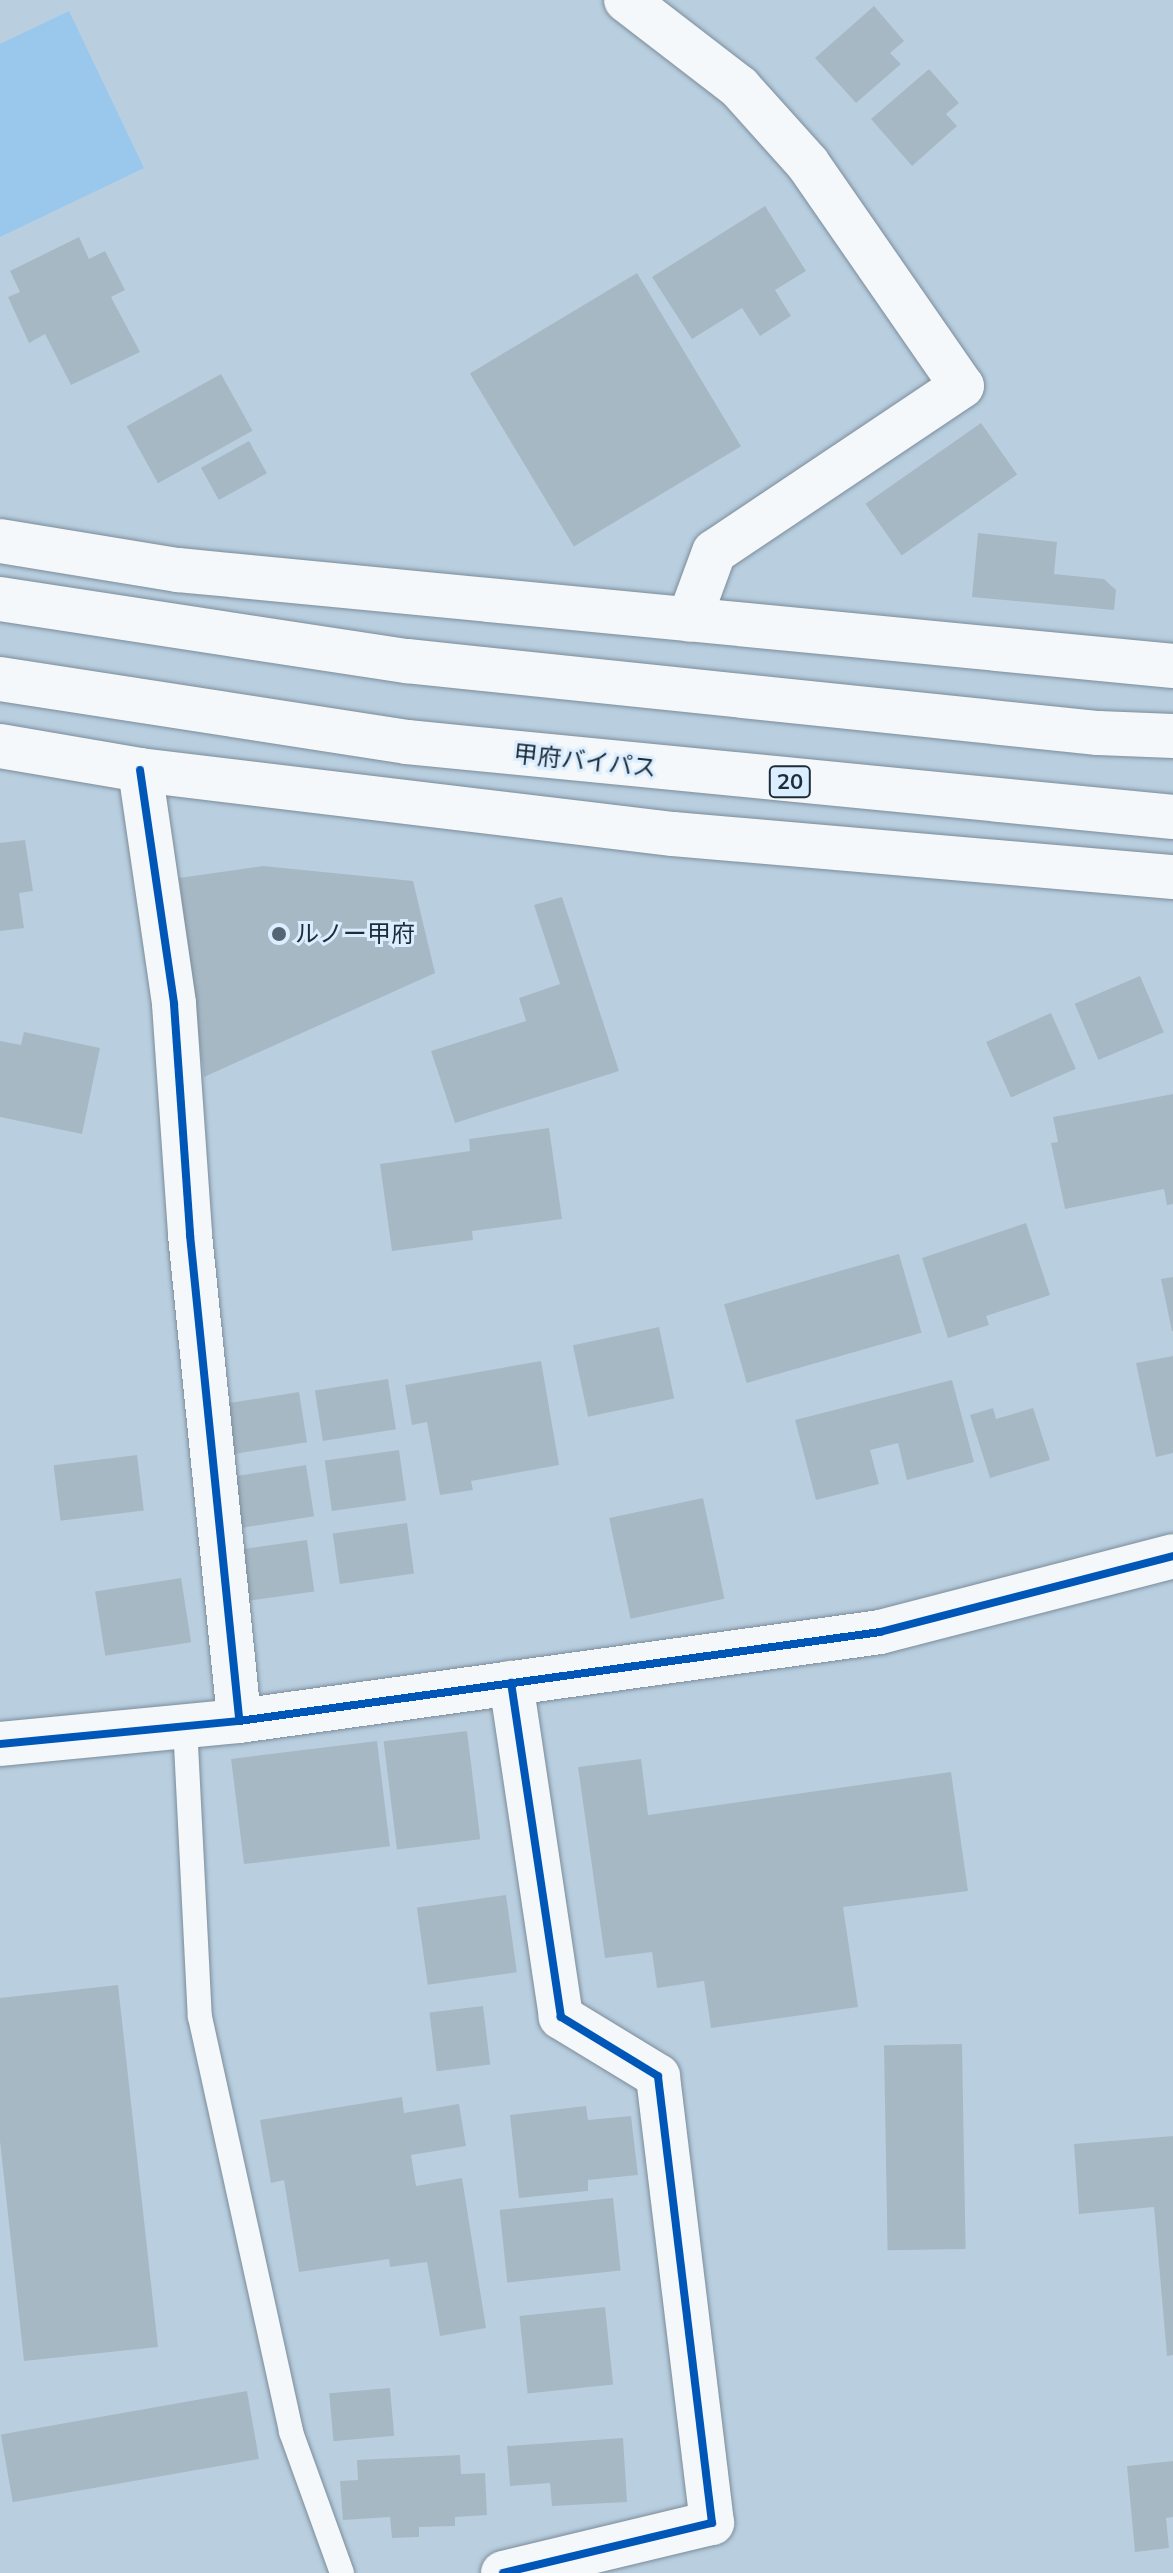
<!DOCTYPE html>
<html>
<head>
<meta charset="utf-8">
<style>
	body { margin:0 }
	#map { position:relative; width:1173px; height:2573px; overflow:hidden; background:#b9cfe0; font-family:Mulish,"Noto Sans JP",sans-serif }
	div>[style] { position:absolute }
	.green>* { inset:0; background:#9ac8ed }
	.building>* { inset:0; background:#a7b8c5; transform-origin:0 0 }
	.roads { filter:drop-shadow(0 0 2px #7c8c9a) drop-shadow(0 0 2px #7c8c9a) }
	.service>* { height:24px; margin:-12px; padding:0 12px; transform-origin:12px; border-radius:12px; background:#f4f8fa }
	.minor>* { height:44px; margin:-22px; padding:0 22px; transform-origin:22px; border-radius:22px; background:#f4f8fa }
	.trunk>* { height:44px; margin:-22px; padding:0 22px; transform-origin:22px; border-radius:22px; background:#f4f8fa }
	.cycleway>* { height:8px; margin:-4px; padding:0 4px; transform-origin:4px; border-radius:4px; background:#0057b8 }
	.dots>* { width:22px; height:22px; translate:-50% -50%; box-sizing:border-box; border:4px solid #dbeeff; border-radius:50% }
	span { translate:-50% -50%; white-space:nowrap; text-align:center; line-height:1.15; -webkit-text-stroke:6px #dbeeff; paint-order:stroke }
	.shield-label span { padding:2px 6px; background:#dbeeff; border:2px solid; border-radius:6px; -webkit-text-stroke-width:0 }
	.shield-label { font-size:22px; color:#1d2c39; font-weight:700 }
	.street-label { font-size:24px; color:#1d2c39 }
	.poi-label { font-size:24px; color:#1d2c39 }
	.left { translate:0 -50%; text-align:left }
</style>
</head>
<body>
<div id="map">
	<div class="green">
		<div style="clip-path:polygon(69px 11px,144px 168px,0 237px,0 44px)"></div>
	</div>
	<div class="building">
		<div style="clip-path:polygon(874px 6px,904px 41px,890px 53px,901px 64px,856px 103px,815px 58px)"></div>
		<div style="clip-path:polygon(929px 69px,959px 103px,946px 114px,957px 126px,912px 166px,871px 119px)"></div>
		<div style="clip-path:polygon(765px 206px,806px 271px,775px 290px,791px 316px,760px 336px,742px 308px,692px 339px,652px 277px)"></div>
		<div style="clip-path:polygon(79px 237px,89px 259px,105px 251px,125px 290px,111px 297px,140px 352px,71px 385px,45px 334px,29px 343px,8px 297px,20px 292px,10px 271px)"></div>
		<div style="left:637px;top:273px;width:202px;height:195px;rotate:59deg"></div>
		<div style="left:221px;top:374px;width:65px;height:108px;rotate:61deg"></div>
		<div style="left:981px;top:423px;width:63px;height:141px;rotate:55deg"></div>
		<div style="left:249px;top:441px;width:37px;height:55px;rotate:61deg"></div>
		<div style="clip-path:polygon(978px 533px,1057px 542px,1054px 574px,1104px 579px,1116px 590px,1114px 610px,972px 597px)"></div>
		<div style="clip-path:polygon(25px 840px,33px 891px,19px 893px,24px 928px,0 931px,0 843px)"></div>
		<div style="clip-path:polygon(263px 866px,413px 881px,435px 973px,204px 1077px,179px 878px)"></div>
		<div style="clip-path:polygon(562px 897px,619px 1071px,455px 1123px,431px 1051px,526px 1021px,519px 998px,560px 984px,534px 905px)"></div>
		<div style="left:1140px;top:976px;width:61px;height:71px;rotate:67deg"></div>
		<div style="left:1051px;top:1013px;width:61px;height:71px;rotate:66deg"></div>
		<div style="clip-path:polygon(24px 1032px,100px 1048px,82px 1134px,0 1117px,0 1041px,21px 1045px)"></div>
		<div style="clip-path:polygon(1173px 1094px,1173px 1204px,1167px 1205px,1164px 1189px,1065px 1209px,1051px 1143px,1058px 1142px,1053px 1117px)"></div>
		<div style="clip-path:polygon(549px 1128px,562px 1219px,472px 1231px,473px 1240px,392px 1251px,380px 1164px,470px 1151px,469px 1139px)"></div>
		<div style="clip-path:polygon(1026px 1223px,1050px 1295px,986px 1316px,989px 1325px,948px 1338px,922px 1258px)"></div>
		<div style="left:899px;top:1254px;width:82px;height:182px;rotate:74deg"></div>
		<div style="clip-path:polygon(1173px 1277px,1173px 1331px,1172px 1331px,1161px 1279px)"></div>
		<div style="left:659px;top:1327px;width:73px;height:88px;rotate:78deg"></div>
		<div style="clip-path:polygon(1173px 1356px,1173px 1453px,1156px 1457px,1136px 1363px)"></div>
		<div style="clip-path:polygon(541px 1361px,559px 1465px,471px 1481px,473px 1490px,440px 1495px,427px 1422px,412px 1425px,405px 1385px)"></div>
		<div style="left:388px;top:1379px;width:51px;height:74px;rotate:81deg"></div>
		<div style="clip-path:polygon(952px 1380px,974px 1462px,907px 1480px,898px 1443px,870px 1450px,879px 1484px,816px 1500px,795px 1420px)"></div>
		<div style="left:299px;top:1392px;width:51px;height:74px;rotate:81deg"></div>
		<div style="clip-path:polygon(993px 1408px,996px 1419px,1033px 1408px,1050px 1460px,990px 1478px,970px 1415px)"></div>
		<div style="left:399px;top:1450px;width:51px;height:75px;rotate:82deg"></div>
		<div style="left:137px;top:1455px;width:56px;height:84px;rotate:83deg"></div>
		<div style="left:306px;top:1465px;width:52px;height:74px;rotate:81deg"></div>
		<div style="left:703px;top:1498px;width:103px;height:96px;rotate:78deg"></div>
		<div style="left:407px;top:1523px;width:51px;height:75px;rotate:82deg"></div>
		<div style="left:307px;top:1540px;width:52px;height:75px;rotate:82deg"></div>
		<div style="left:181px;top:1578px;width:65px;height:87px;rotate:81deg"></div>
		<div style="left:467px;top:1731px;width:109px;height:84px;rotate:83deg"></div>
		<div style="left:377px;top:1741px;width:106px;height:147px;rotate:83deg"></div>
		<div style="clip-path:polygon(641px 1759px,648px 1815px,951px 1772px,968px 1891px,843px 1907px,858px 2007px,711px 2028px,704px 1981px,657px 1988px,652px 1952px,605px 1958px,578px 1767px)"></div>
		<div style="left:506px;top:1895px;width:78px;height:90px;rotate:82deg"></div>
		<div style="clip-path:polygon(118px 1985px,158px 2347px,24px 2361px,0 2141px,0 1998px)"></div>
		<div style="left:483px;top:2006px;width:59px;height:54px;rotate:83deg"></div>
		<div style="left:962px;top:2044px;width:205px;height:78px;rotate:89deg"></div>
		<div style="clip-path:polygon(402px 2097px,404px 2113px,459px 2104px,466px 2146px,411px 2155px,416px 2186px,462px 2178px,486px 2328px,440px 2336px,427px 2262px,390px 2267px,389px 2259px,299px 2272px,284px 2180px,271px 2183px,260px 2120px)"></div>
		<div style="clip-path:polygon(586px 2106px,588px 2120px,631px 2116px,638px 2175px,588px 2180px,588px 2191px,519px 2198px,510px 2115px)"></div>
		<div style="clip-path:polygon(1173px 2136px,1173px 2355px,1167px 2356px,1154px 2207px,1079px 2214px,1074px 2144px)"></div>
		<div style="left:613px;top:2198px;width:73px;height:114px;rotate:84deg"></div>
		<div style="left:605px;top:2307px;width:78px;height:86px;rotate:84deg"></div>
		<div style="left:390px;top:2388px;width:48px;height:61px;rotate:85deg"></div>
		<div style="left:247px;top:2391px;width:69px;height:250px;rotate:80deg"></div>
		<div style="clip-path:polygon(623px 2438px,627px 2502px,552px 2506px,550px 2483px,510px 2486px,507px 2446px)"></div>
		<div style="clip-path:polygon(460px 2455px,461px 2474px,485px 2473px,487px 2515px,455px 2517px,455px 2526px,419px 2527px,419px 2537px,392px 2538px,390px 2517px,343px 2520px,340px 2481px,358px 2480px,357px 2460px)"></div>
		<div style="clip-path:polygon(1173px 2461px,1173px 2517px,1166px 2518px,1169px 2548px,1135px 2552px,1127px 2466px)"></div>
	</div>
	<div class="roads">
		<div class="service">
			<div style="left:185px;top:1725px;width:292px;rotate:87.1deg"></div>
			<div style="left:200px;top:2017px;width:425px;rotate:77.6deg"></div>
			<div style="left:291px;top:2432px;width:150px;rotate:70.1deg"></div>
		</div>
		<div class="minor">
			<div style="left:626px;top:0;width:143px;rotate:37.6deg"></div>
			<div style="left:739px;top:87px;width:103px;rotate:48.1deg"></div>
			<div style="left:808px;top:164px;width:270px;rotate:55.3deg"></div>
			<div style="left:962px;top:386px;width:298px;rotate:146.2deg"></div>
			<div style="left:714px;top:552px;width:72px;rotate:110.2deg"></div>
			<div style="left:140px;top:770px;width:236px;rotate:81.7deg"></div>
			<div style="left:174px;top:1004px;width:232px;rotate:86deg"></div>
			<div style="left:190px;top:1235px;width:488px;rotate:84.2deg"></div>
			<div style="left:0;top:1744px;width:240px;rotate:-5.5deg"></div>
			<div style="left:239px;top:1721px;width:647px;rotate:-7.9deg"></div>
			<div style="left:880px;top:1632px;width:303px;rotate:-14.5deg"></div>
			<div style="left:503px;top:2573px;width:215px;rotate:-13.5deg"></div>
			<div style="left:712px;top:2523px;width:450px;rotate:-96.9deg"></div>
			<div style="left:658px;top:2076px;width:114px;rotate:-148.7deg"></div>
			<div style="left:561px;top:2017px;width:338px;rotate:-98.5deg"></div>
		</div>
		<div class="trunk">
			<div style="left:0;top:541px;width:180px;rotate:9.3deg"></div>
			<div style="left:178px;top:570px;width:1000px;rotate:5.51deg"></div>
			<div style="left:0;top:599px;width:412px;rotate:8.7deg"></div>
			<div style="left:407px;top:661px;width:695px;rotate:5.95deg"></div>
			<div style="left:1098px;top:733px;width:75px;rotate:2.3deg"></div>
			<div style="left:0;top:679px;width:412px;rotate:8.8deg"></div>
			<div style="left:407px;top:742px;width:770px;rotate:5.59deg"></div>
			<div style="left:0;top:746px;width:142px;rotate:9.7deg"></div>
			<div style="left:140px;top:770px;width:537px;rotate:6.85deg"></div>
			<div style="left:673px;top:834px;width:502px;rotate:4.92deg"></div>
		</div>
	</div>
	<div class="cycleway">
		<div style="left:140px;top:770px;width:236px;rotate:81.7deg"></div>
		<div style="left:174px;top:1004px;width:232px;rotate:86deg"></div>
		<div style="left:190px;top:1235px;width:488px;rotate:84.2deg"></div>
		<div style="left:0;top:1744px;width:240px;rotate:-5.5deg"></div>
		<div style="left:239px;top:1721px;width:647px;rotate:-7.9deg"></div>
		<div style="left:880px;top:1632px;width:303px;rotate:-14.5deg"></div>
		<div style="left:503px;top:2573px;width:215px;rotate:-13.5deg"></div>
		<div style="left:712px;top:2523px;width:450px;rotate:-96.9deg"></div>
		<div style="left:658px;top:2076px;width:114px;rotate:-148.7deg"></div>
		<div style="left:561px;top:2017px;width:338px;rotate:-98.5deg"></div>
	</div>
	<div class="dots">
		<div style="left:279px;top:934px;background:#546573"></div>
	</div>
	<div class="shield-label">
		<span style="left:790px;top:782px">20</span>
	</div>
	<div class="street-label">
		<span style="left:585px;top:761px;rotate:6deg">甲府バイパス</span>
	</div>
	<div class="poi-label">
		<span class="left" style="left:295px;top:934px">ルノー甲府</span>
	</div>
</div>
</body>
</html>
